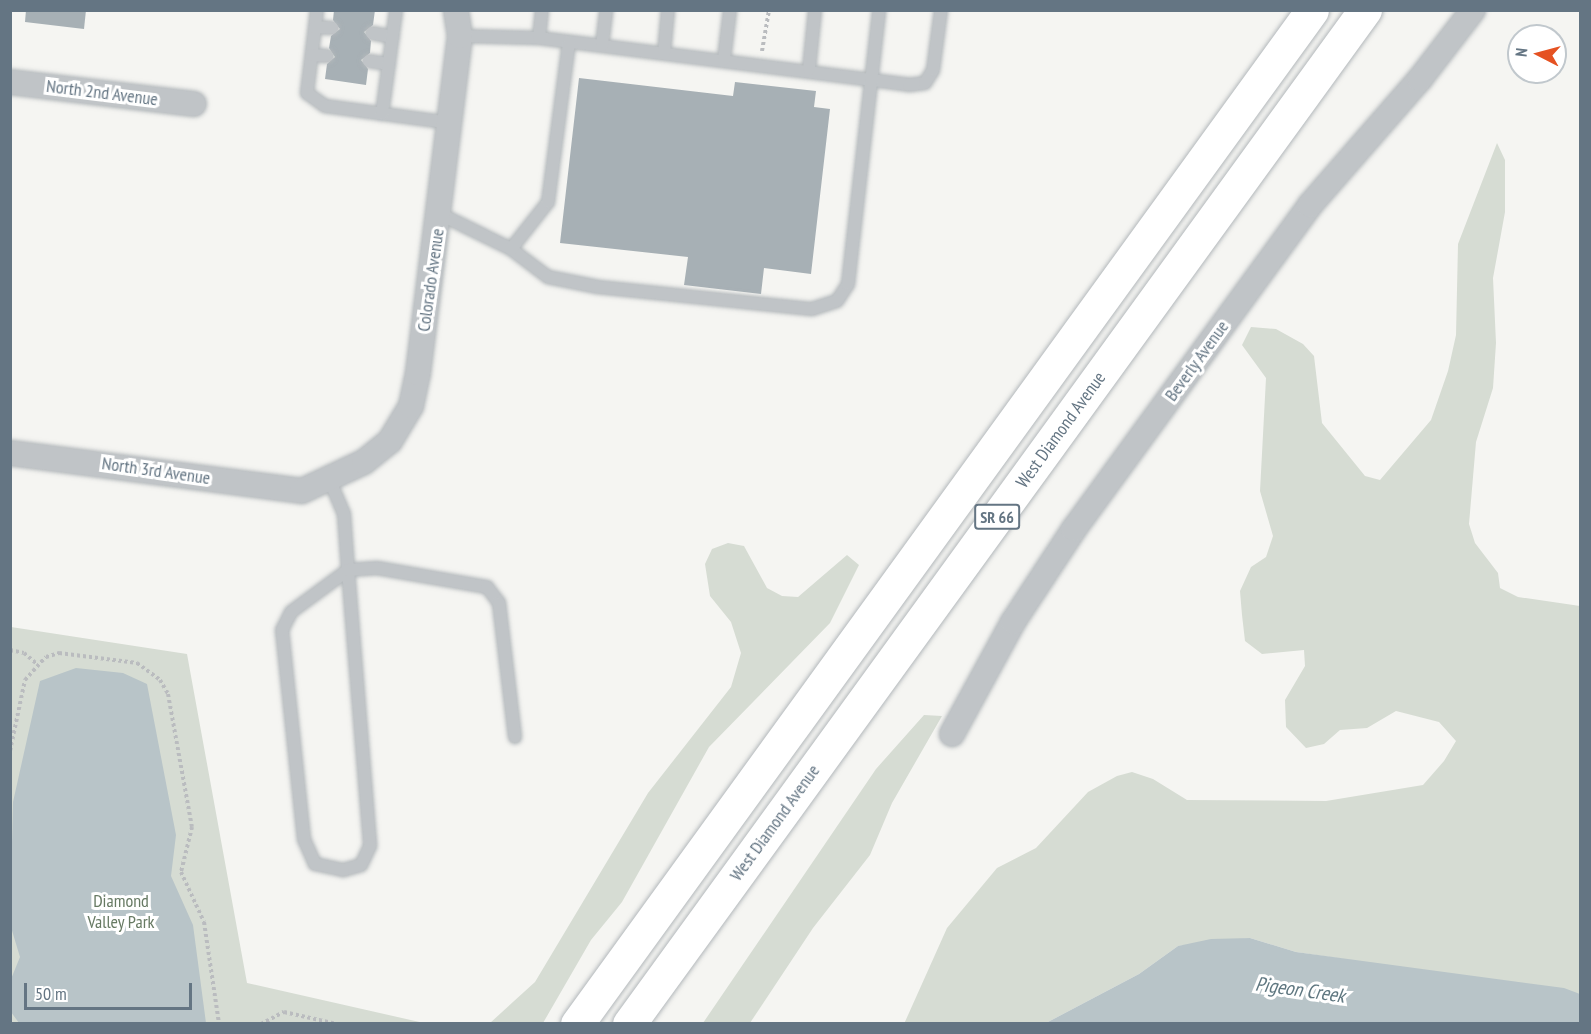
<!DOCTYPE html>
<html>
<head>
<meta charset="utf-8">
<style>
	body { margin:0 }
	#map { position:relative; width:1591px; height:1034px; overflow:hidden; background:#f5f5f2; font-family:"PT Sans Narrow",sans-serif }
	div>[style] { position:absolute }
	.green>* { inset:0; background:#d6dcd3 }
	.water>* { inset:0; background:#b8c4c8 }
	.building>* { inset:0; background:#a7b0b5 }
	.path>* { height:4px; margin-top:-2px; transform-origin:0; background:repeating-linear-gradient(90deg,#babcbf 0 3px,transparent 0 6px) }
	.roads { filter:drop-shadow(0 0 2px #b3b8bb) drop-shadow(0 0 2px #b3b8bb) }
	.service>* { height:12px; margin:-6px; padding:0 6px; transform-origin:6px; border-radius:6px; background:#c0c4c7 }
	.minor>* { height:24px; margin:-12px; padding:0 12px; transform-origin:12px; border-radius:12px; background:#c0c4c7 }
	.primary>* { height:33px; margin:-16.5px; padding:0 16.5px; transform-origin:16.5px; border-radius:16.5px; background:#fff }
	span { translate:-50% -50%; white-space:nowrap; text-align:center; line-height:1.15; -webkit-text-stroke:6px #fff; paint-order:stroke }
	.shield-label span { padding:2px 4px; background:#fff; border:2px solid; border-radius:4px; -webkit-text-stroke-width:0 }
	.shield-label { font-size:16px; color:#647583; font-weight:700 }
	.street-label { font-size:18px; color:#647583 }
	.park-label { font-size:18px; color:#677a63 }
	.water-label { font-size:20px; color:#5f7780; font-style:italic }
	.frame { position:absolute; inset:0; border:12px solid #647583; pointer-events:none }
	.north { position:absolute; left:1507px; top:24px; width:60px; height:60px; box-sizing:border-box; background:#fff; border:2px solid #c1c8cd; border-radius:50%; rotate:276deg; font-size:16px; font-weight:700; line-height:24px; text-align:center; color:#647583 }
	.north::after { content:''; display:block; margin:auto; width:21px; height:27px; background:#e55222; clip-path:polygon(50% 0,100% 100%,50% 72%,0 100%) }
	.scale { position:absolute; left:24px; top:983px; width:168px; height:27px; box-sizing:border-box; border:3px solid #647583; border-top:0; padding-left:8px; font-size:18px; line-height:21px; white-space:nowrap; color:#647583; -webkit-text-stroke:4px #fff; paint-order:stroke }
</style>
</head>
<body>
<div id="map">
	<div class="green">
		<div style="clip-path:polygon(1497px 143px,1505px 160px,1505px 212px,1493px 278px,1496px 343px,1493px 388px,1476px 442px,1469px 524px,1475px 543px,1498px 573px,1500px 588px,1518px 597px,1580px 606px,1580px 994px,1296px 952px,1250px 938px,1178px 946px,1139px 974px,1046px 1023px,904px 1024px,947px 928px,997px 868px,1036px 848px,1088px 792px,1117px 776px,1132px 772px,1153px 779px,1187px 800px,1326px 801px,1423px 785px,1444px 761px,1456px 741px,1439px 722px,1396px 711px,1367px 728px,1340px 730px,1324px 744px,1306px 748px,1286px 727px,1285px 700px,1305px 666px,1304px 650px,1262px 654px,1245px 641px,1242px 615px,1240px 591px,1251px 567px,1266px 557px,1273px 536px,1260px 491px,1266px 378px,1242px 345px,1251px 327px,1276px 329px,1303px 344px,1314px 356px,1322px 423px,1365px 476px,1380px 480px,1431px 420px,1448px 371px,1456px 335px,1458px 244px)"></div>
		<div style="clip-path:polygon(728px 543px,744px 546px,767px 588px,782px 596px,798px 597px,847px 555px,859px 565px,830px 623px,709px 747px,622px 902px,591px 940px,543px 1023px,490px 1023px,535px 982px,648px 793px,731px 687px,741px 653px,731px 622px,710px 596px,705px 564px,712px 549px)"></div>
		<div style="clip-path:polygon(11px 627px,187px 654px,247px 983px,424px 1023px,11px 1024px)"></div>
		<div style="clip-path:polygon(924px 715px,942px 716px,892px 803px,870px 855px,813px 928px,750px 1023px,703px 1023px,876px 769px)"></div>
	</div>
	<div class="water">
		<div style="clip-path:polygon(76px 668px,123px 673px,147px 684px,176px 835px,171px 876px,193px 925px,206px 1023px,19px 1023px,11px 1012px,11px 979px,20px 957px,10px 924px,13px 802px,40px 681px)"></div>
		<div style="clip-path:polygon(1250px 938px,1296px 952px,1564px 988px,1580px 994px,1580px 1023px,1046px 1023px,1139px 974px,1178px 946px,1211px 939px)"></div>
	</div>
	<div class="building">
		<div style="clip-path:polygon(26px 10px,86px 10px,84px 29px,25px 22px)"></div>
		<div style="clip-path:polygon(334px 10px,375px 10px,373px 25px,364px 32px,371px 41px,370px 53px,361px 60px,368px 69px,366px 85px,325px 79px,327px 64px,335px 57px,329px 48px,331px 36px,340px 29px,333px 20px)"></div>
		<div style="clip-path:polygon(579px 78px,733px 96px,735px 82px,816px 91px,814px 107px,830px 109px,811px 274px,764px 268px,761px 294px,684px 285px,688px 257px,560px 243px)"></div>
	</div>
	<div class="path">
		<div style="left:762px;top:51px;width:42px;rotate:-80.3deg"></div>
		<div style="left:10px;top:650px;width:14px;rotate:12deg"></div>
		<div style="left:24px;top:653px;width:17px;rotate:40deg"></div>
		<div style="left:10px;top:751px;width:73px;rotate:-78.1deg"></div>
		<div style="left:25px;top:680px;width:31px;rotate:-48deg"></div>
		<div style="left:46px;top:657px;width:14px;rotate:-17deg"></div>
		<div style="left:59px;top:653px;width:79px;rotate:7.3deg"></div>
		<div style="left:137px;top:663px;width:29px;rotate:36deg"></div>
		<div style="left:160px;top:680px;width:16px;rotate:60deg"></div>
		<div style="left:168px;top:694px;width:135px;rotate:79.8deg"></div>
		<div style="left:192px;top:827px;width:46px;rotate:103.7deg"></div>
		<div style="left:181px;top:872px;width:55px;rotate:65.3deg"></div>
		<div style="left:204px;top:922px;width:103px;rotate:81.6deg"></div>
		<div style="left:261px;top:1024px;width:26px;rotate:-28deg"></div>
		<div style="left:284px;top:1012px;width:54px;rotate:12.8deg"></div>
	</div>
	<div class="roads">
		<div class="service">
			<div style="left:317px;top:10px;width:84px;rotate:96.9deg"></div>
			<div style="left:307px;top:93px;width:22px;rotate:36deg"></div>
			<div style="left:325px;top:106px;width:126px;rotate:7.7deg"></div>
			<div style="left:315px;top:27px;width:17px;rotate:3deg"></div>
			<div style="left:372px;top:33px;width:21px;rotate:11deg"></div>
			<div style="left:460px;top:36px;width:79px;rotate:1.5deg"></div>
			<div style="left:539px;top:38px;width:373px;rotate:7.2deg"></div>
			<div style="left:909px;top:85px;width:16px;rotate:-7deg"></div>
			<div style="left:925px;top:83px;width:15px;rotate:-58deg"></div>
			<div style="left:933px;top:70px;width:61px;rotate:-82.4deg"></div>
			<div style="left:539px;top:38px;width:28px;rotate:-84deg"></div>
			<div style="left:602px;top:45px;width:35px;rotate:-83deg"></div>
			<div style="left:664px;top:53px;width:43px;rotate:-84.7deg"></div>
			<div style="left:312px;top:55px;width:15px;rotate:4deg"></div>
			<div style="left:724px;top:59px;width:49px;rotate:-83deg"></div>
			<div style="left:369px;top:61px;width:20px;rotate:9deg"></div>
			<div style="left:809px;top:69px;width:59px;rotate:-84.2deg"></div>
			<div style="left:382px;top:114px;width:105px;rotate:-82.3deg"></div>
			<div style="left:440px;top:214px;width:79px;rotate:26.2deg"></div>
			<div style="left:511px;top:249px;width:46px;rotate:37.1deg"></div>
			<div style="left:548px;top:277px;width:51px;rotate:11.3deg"></div>
			<div style="left:598px;top:287px;width:215px;rotate:5.9deg"></div>
			<div style="left:812px;top:309px;width:26px;rotate:-18deg"></div>
			<div style="left:837px;top:301px;width:20px;rotate:-57deg"></div>
			<div style="left:848px;top:284px;width:276px;rotate:-83.5deg"></div>
			<div style="left:511px;top:249px;width:60px;rotate:-51.8deg"></div>
			<div style="left:548px;top:202px;width:161px;rotate:-82.5deg"></div>
			<div style="left:330px;top:481px;width:36px;rotate:67deg"></div>
			<div style="left:344px;top:514px;width:56px;rotate:85.9deg"></div>
			<div style="left:348px;top:570px;width:277px;rotate:85.4deg"></div>
			<div style="left:370px;top:846px;width:21px;rotate:115deg"></div>
			<div style="left:361px;top:865px;width:19px;rotate:164deg"></div>
			<div style="left:343px;top:870px;width:29px;rotate:-168deg"></div>
			<div style="left:315px;top:864px;width:27px;rotate:-114deg"></div>
			<div style="left:304px;top:839px;width:210px;rotate:-96deg"></div>
			<div style="left:282px;top:630px;width:20px;rotate:-63deg"></div>
			<div style="left:291px;top:612px;width:71px;rotate:-36.4deg"></div>
			<div style="left:348px;top:570px;width:29px;rotate:-4deg"></div>
			<div style="left:377px;top:568px;width:112px;rotate:9.8deg"></div>
			<div style="left:487px;top:587px;width:20px;rotate:53deg"></div>
			<div style="left:499px;top:603px;width:135px;rotate:83.2deg"></div>
		</div>
		<div class="minor">
			<div style="left:10px;top:82px;width:185px;rotate:6.8deg"></div>
			<div style="left:10px;top:453px;width:294px;rotate:7.4deg"></div>
			<div style="left:302px;top:491px;width:68px;rotate:-25.1deg"></div>
			<div style="left:364px;top:462px;width:33px;rotate:-39deg"></div>
			<div style="left:390px;top:441px;width:41px;rotate:-59deg"></div>
			<div style="left:411px;top:406px;width:34px;rotate:-78deg"></div>
			<div style="left:418px;top:373px;width:340px;rotate:-82.9deg"></div>
			<div style="left:460px;top:36px;width:26px;rotate:-99deg"></div>
			<div style="left:952px;top:734px;width:128px;rotate:-61.4deg"></div>
			<div style="left:1013px;top:622px;width:111px;rotate:-56.7deg"></div>
			<div style="left:1074px;top:529px;width:401px;rotate:-53.9deg"></div>
			<div style="left:1310px;top:205px;width:167px;rotate:-48.9deg"></div>
			<div style="left:1420px;top:79px;width:87px;rotate:-52.5deg"></div>
		</div>
		<div class="primary">
			<div style="left:577px;top:1024px;width:1252px;rotate:-54.06deg"></div>
			<div style="left:629px;top:1024px;width:1253px;rotate:-54.03deg"></div>
		</div>
	</div>
	<div class="shield-label">
		<span style="left:997px;top:517px">SR 66</span>
	</div>
	<div class="street-label">
		<span style="left:102px;top:93px;rotate:7deg">North 2nd Avenue</span>
		<span style="left:431px;top:280px;rotate:-82deg">Colorado Avenue</span>
		<span style="left:1197px;top:361px;rotate:-54deg">Beverly Avenue</span>
		<span style="left:1061px;top:430px;rotate:-54deg">West Diamond Avenue</span>
		<span style="left:156px;top:471px;rotate:8deg">North 3rd Avenue</span>
		<span style="left:775px;top:823px;rotate:-54deg">West Diamond Avenue</span>
	</div>
	<div class="park-label">
		<span style="left:121px;top:912px">Diamond<br>Valley Park</span>
	</div>
	<div class="water-label">
		<span style="left:1300px;top:990px;rotate:8deg">Pigeon Creek</span>
	</div>
	<div class="frame"></div>
	<div class="north">N</div>
	<div class="scale">50 m</div>
</div>
</body>
</html>
